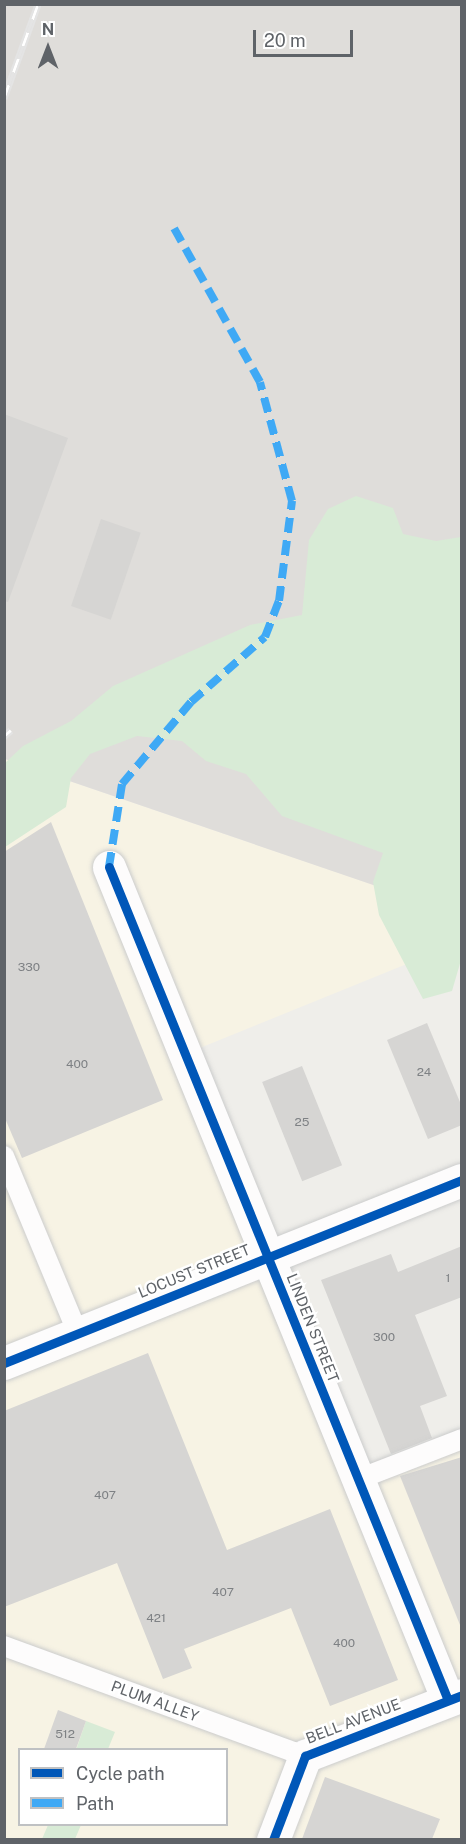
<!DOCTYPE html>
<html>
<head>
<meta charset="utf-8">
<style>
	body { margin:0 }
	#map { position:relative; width:466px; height:1844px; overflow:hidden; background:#efeeea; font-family:"Public Sans",sans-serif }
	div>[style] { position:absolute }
	.commercial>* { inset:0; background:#f7f3e4 }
	.industrial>* { inset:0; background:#dfddda }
	.green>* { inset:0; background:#d8ebd6 }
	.building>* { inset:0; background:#d6d5d3; transform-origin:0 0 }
	.roads { filter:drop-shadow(0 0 2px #cbcccc) drop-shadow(0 0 2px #cbcccc) }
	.lane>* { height:20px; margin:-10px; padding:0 10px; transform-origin:10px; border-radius:10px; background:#fdfcfc }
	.street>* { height:33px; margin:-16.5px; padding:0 16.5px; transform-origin:16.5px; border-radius:16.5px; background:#fdfcfc }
	.rail>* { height:7px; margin-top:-3.5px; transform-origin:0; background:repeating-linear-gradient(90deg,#fff 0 14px,#e4e4e4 0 28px); box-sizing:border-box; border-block:2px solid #e4e4e4 }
	.quiet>* { height:8px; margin-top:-4px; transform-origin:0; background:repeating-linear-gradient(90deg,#3fa9f5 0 15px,transparent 0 23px) }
	.cycleway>* { height:9px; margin:-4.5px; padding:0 4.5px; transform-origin:4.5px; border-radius:4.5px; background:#0057b8 }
	span { translate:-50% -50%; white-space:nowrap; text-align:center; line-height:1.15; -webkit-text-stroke:5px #fff; paint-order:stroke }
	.number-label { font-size:12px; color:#7e8184 }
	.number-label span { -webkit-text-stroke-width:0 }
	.street-label { font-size:15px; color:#5f6368 }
	.frame { position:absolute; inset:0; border:6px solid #5f6368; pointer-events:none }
	.legend { position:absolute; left:18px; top:1748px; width:210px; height:78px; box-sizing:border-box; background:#fff; border:2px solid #bfc1c3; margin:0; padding:8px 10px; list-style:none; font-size:18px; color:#5f6368 }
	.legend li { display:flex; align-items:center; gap:12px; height:30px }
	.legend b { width:30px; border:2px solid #bfc1c3 }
	.north { position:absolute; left:18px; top:18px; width:60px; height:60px; -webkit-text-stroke:4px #fff; paint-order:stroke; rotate:0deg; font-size:16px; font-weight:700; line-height:24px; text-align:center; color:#5f6368 }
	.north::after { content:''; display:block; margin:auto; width:21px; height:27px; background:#5f6368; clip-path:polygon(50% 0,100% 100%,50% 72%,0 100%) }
	.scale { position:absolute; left:253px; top:30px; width:100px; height:27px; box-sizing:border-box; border:3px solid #5f6368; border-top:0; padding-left:8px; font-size:18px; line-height:21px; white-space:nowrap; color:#5f6368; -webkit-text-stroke:4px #fff; paint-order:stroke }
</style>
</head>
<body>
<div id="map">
	<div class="commercial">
		<div style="clip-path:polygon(evenodd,5px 759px,462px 915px,461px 942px,185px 1054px,358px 1479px,461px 1439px,461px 1839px,5px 1840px,5px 759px,20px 1750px,226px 1750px,226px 1824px,20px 1824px,20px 1750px)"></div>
	</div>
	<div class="industrial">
		<div style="clip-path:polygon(5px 5px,461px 5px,461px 915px,5px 759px)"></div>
	</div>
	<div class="green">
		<div style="clip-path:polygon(356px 496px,393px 508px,403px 534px,436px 541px,461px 537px,461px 960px,452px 991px,423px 999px,379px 915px,373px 882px,383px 853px,282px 816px,246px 774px,206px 761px,182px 741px,137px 736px,90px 754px,71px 778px,66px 807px,5px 847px,5px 763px,23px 746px,71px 721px,113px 686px,250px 625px,302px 615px,309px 540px,328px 509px)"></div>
		<div style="clip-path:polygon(86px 1721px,115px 1732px,108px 1749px,76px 1750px)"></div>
		<div style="clip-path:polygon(48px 1825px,48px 1824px,81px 1825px,75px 1839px,42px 1839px)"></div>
	</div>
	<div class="building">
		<div style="clip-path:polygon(4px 414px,68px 438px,8px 602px,4px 601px)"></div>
		<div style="left:101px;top:519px;width:42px;height:92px;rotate:19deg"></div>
		<div style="clip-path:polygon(51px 822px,163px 1100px,22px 1158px,4px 1116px,4px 852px)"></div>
		<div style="clip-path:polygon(427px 1023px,462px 1107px,462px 1125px,428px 1139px,387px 1040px)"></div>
		<div style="left:302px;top:1066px;width:107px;height:43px;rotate:68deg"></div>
		<div style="clip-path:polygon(462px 1246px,462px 1297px,415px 1315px,447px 1396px,420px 1406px,432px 1438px,391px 1454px,321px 1280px,391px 1254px,398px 1272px)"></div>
		<div style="clip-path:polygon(148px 1353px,227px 1550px,330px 1509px,398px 1680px,330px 1706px,291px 1608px,184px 1649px,192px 1668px,163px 1679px,117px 1563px,4px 1607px,4px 1411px)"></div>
		<div style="clip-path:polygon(462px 1457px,462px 1625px,460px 1625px,400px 1476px)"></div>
		<div style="clip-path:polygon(58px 1710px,86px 1721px,76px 1749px,44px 1749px)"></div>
		<div style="clip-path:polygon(325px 1777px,440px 1819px,432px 1839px,302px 1839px)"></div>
	</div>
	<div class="roads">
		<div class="lane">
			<div style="left:4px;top:1156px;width:193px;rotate:67.4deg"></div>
			<div style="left:359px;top:1479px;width:110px;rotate:-21.2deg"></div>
			<div style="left:4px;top:1646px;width:320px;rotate:20.1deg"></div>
		</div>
		<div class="street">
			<div style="left:109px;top:867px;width:899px;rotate:67.86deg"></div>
			<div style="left:4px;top:1363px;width:493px;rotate:-21.8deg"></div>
			<div style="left:273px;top:1840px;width:90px;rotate:-69.1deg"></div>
			<div style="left:305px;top:1756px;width:168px;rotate:-21.2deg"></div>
		</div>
	</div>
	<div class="rail">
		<div style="left:4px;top:98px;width:100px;rotate:-70.1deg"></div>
		<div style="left:4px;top:736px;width:9px;rotate:-41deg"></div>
	</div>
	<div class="quiet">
		<div style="left:109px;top:867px;width:84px;rotate:-81.1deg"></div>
		<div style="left:122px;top:784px;width:107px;rotate:-49.9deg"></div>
		<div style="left:191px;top:702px;width:98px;rotate:-41.3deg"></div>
		<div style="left:265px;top:637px;width:39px;rotate:-69deg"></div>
		<div style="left:279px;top:601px;width:101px;rotate:-82.6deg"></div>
		<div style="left:292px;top:501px;width:123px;rotate:-105.1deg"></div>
		<div style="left:260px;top:382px;width:176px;rotate:-119.2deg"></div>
	</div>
	<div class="cycleway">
		<div style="left:109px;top:867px;width:899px;rotate:67.86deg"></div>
		<div style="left:4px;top:1363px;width:493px;rotate:-21.8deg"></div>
		<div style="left:273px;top:1840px;width:90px;rotate:-69.1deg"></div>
		<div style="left:305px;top:1756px;width:168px;rotate:-21.2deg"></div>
	</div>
	<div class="number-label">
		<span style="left:29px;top:968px">330</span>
		<span style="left:77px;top:1065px">400</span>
		<span style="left:424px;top:1073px">24</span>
		<span style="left:302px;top:1123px">25</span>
		<span style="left:448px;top:1279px">1</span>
		<span style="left:384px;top:1338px">300</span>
		<span style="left:105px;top:1496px">407</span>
		<span style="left:223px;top:1593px">407</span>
		<span style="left:156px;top:1619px">421</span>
		<span style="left:344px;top:1644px">400</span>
		<span style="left:65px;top:1735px">512</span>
	</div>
	<div class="street-label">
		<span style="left:194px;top:1271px;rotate:-22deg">LOCUST STREET</span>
		<span style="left:313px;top:1328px;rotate:68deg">LINDEN STREET</span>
		<span style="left:155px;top:1701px;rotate:20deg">PLUM ALLEY</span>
		<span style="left:353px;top:1721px;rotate:-21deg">BELL AVENUE</span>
	</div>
	<div class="frame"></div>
	<ul class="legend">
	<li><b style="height:8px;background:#0057b8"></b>Cycle path</li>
	<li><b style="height:8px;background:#3fa9f5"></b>Path</li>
	</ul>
	<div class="north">N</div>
	<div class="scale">20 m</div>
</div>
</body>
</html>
